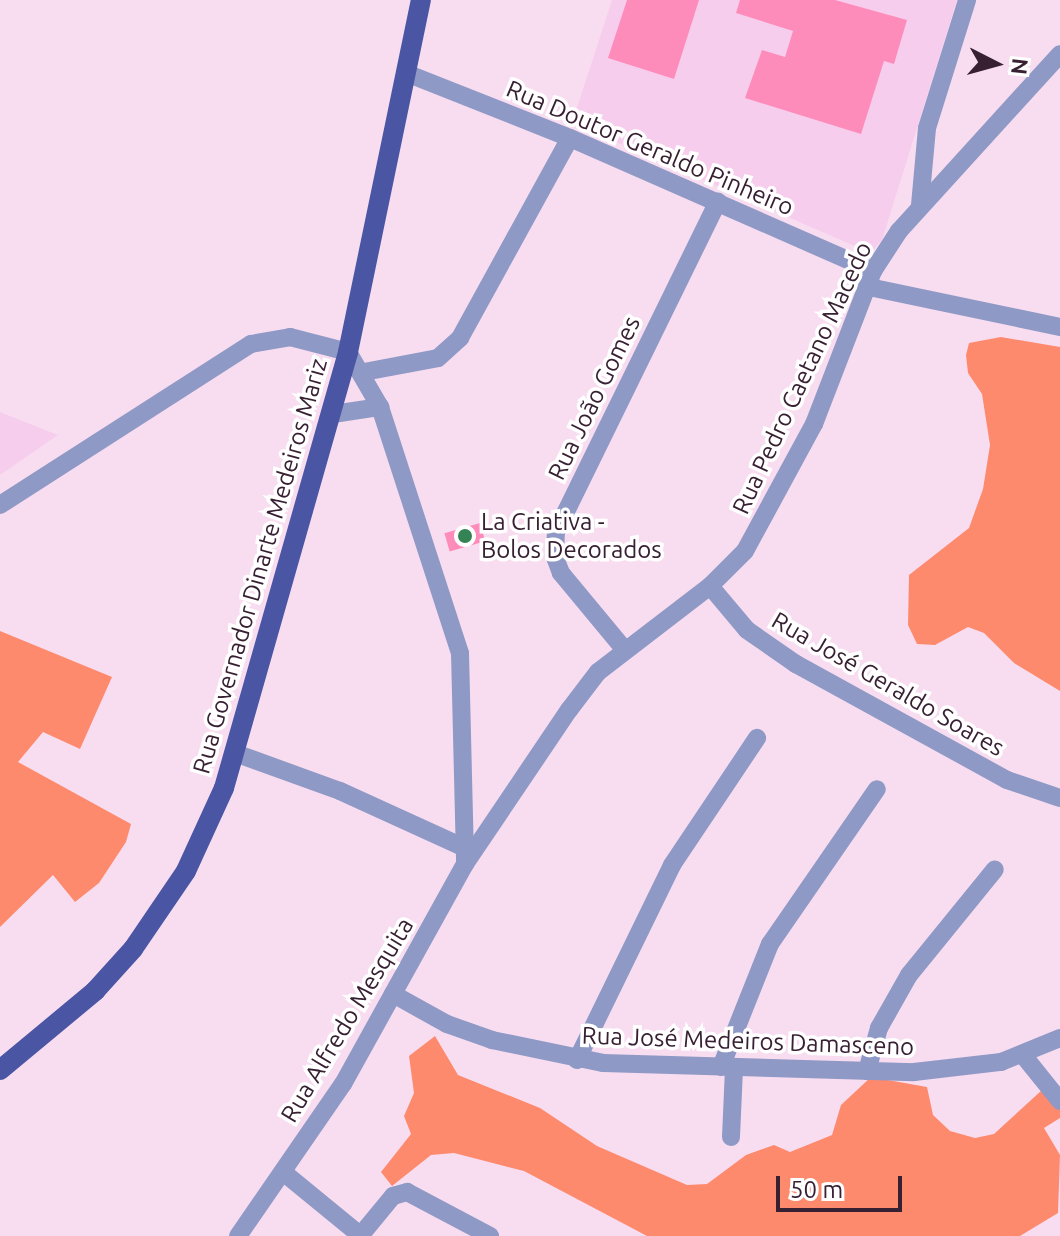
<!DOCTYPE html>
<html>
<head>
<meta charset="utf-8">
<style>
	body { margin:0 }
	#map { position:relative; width:1060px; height:1236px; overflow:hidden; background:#f8ddf1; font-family:Ubuntu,sans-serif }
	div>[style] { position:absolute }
	.built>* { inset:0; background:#f7cded }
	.forest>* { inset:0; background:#fe8a6e }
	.building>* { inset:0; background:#fe8cbb; transform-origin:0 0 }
	.minor>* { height:18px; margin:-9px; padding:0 9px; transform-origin:9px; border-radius:9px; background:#8f99c5 }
	.major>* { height:20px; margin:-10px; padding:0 10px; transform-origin:10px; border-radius:10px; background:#4a55a3 }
	.dots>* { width:22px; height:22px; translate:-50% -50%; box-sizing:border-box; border:4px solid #fff; border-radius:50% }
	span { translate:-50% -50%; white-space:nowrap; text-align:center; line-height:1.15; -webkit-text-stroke:7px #fff; paint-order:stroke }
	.street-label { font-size:24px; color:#382033 }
	.poi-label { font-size:24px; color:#382033 }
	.left { translate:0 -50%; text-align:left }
	.north { position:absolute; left:956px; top:24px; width:80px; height:80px; -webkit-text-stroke:6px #fff; paint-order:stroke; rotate:96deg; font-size:22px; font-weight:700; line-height:32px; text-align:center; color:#382033 }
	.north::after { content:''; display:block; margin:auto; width:28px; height:36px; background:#382033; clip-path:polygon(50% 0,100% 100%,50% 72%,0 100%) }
	.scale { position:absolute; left:776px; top:1176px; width:126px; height:36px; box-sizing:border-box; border:4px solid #382033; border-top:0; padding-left:10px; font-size:24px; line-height:28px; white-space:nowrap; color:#382033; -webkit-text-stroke:6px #fff; paint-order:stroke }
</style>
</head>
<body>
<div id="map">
	<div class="built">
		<div style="clip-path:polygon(612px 0,957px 0,882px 240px,873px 250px,859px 248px,572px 123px)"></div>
		<div style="clip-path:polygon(0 412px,58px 435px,0 475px)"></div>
	</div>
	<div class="forest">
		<div style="clip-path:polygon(1001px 337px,1060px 347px,1060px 691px,1014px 663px,984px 633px,968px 627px,935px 645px,917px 644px,908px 625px,909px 575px,969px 528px,983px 489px,990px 445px,982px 394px,968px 373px,966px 355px,969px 343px)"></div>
		<div style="clip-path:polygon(0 631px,112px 677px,80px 749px,43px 732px,18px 762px,131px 824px,126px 842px,99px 883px,75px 902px,53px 875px,0 927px)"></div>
		<div style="clip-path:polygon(435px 1036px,458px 1075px,540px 1108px,597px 1146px,687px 1185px,707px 1184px,746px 1155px,774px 1145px,790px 1152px,832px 1135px,841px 1105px,871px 1077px,927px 1087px,933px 1115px,950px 1131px,975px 1138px,994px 1134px,1041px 1091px,1060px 1110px,1060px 1118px,1044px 1128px,1060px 1155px,1058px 1213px,1020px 1236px,647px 1236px,524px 1171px,454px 1153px,431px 1155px,392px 1186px,381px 1172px,411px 1134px,404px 1116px,414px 1093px,409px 1056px)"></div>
	</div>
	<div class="building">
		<div style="clip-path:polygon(627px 0,699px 0,674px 79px,608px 58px)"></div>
		<div style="clip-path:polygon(740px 0,835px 0,907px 20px,894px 64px,884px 61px,861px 134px,745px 98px,762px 50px,785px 57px,793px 31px,736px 13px)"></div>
		<div style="left:480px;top:523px;width:19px;height:37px;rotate:74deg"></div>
	</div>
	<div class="minor">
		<div style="left:406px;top:73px;width:176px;rotate:21.6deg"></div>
		<div style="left:570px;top:138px;width:331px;rotate:23.7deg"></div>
		<div style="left:920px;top:205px;width:77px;rotate:-84.8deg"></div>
		<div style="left:927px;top:128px;width:134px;rotate:-72.6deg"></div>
		<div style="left:869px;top:287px;width:195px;rotate:11.8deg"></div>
		<div style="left:364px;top:372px;width:75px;rotate:-10.7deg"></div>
		<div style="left:438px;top:358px;width:30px;rotate:-42deg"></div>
		<div style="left:460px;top:338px;width:228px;rotate:-61.2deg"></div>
		<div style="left:333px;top:414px;width:48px;rotate:-8.5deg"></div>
		<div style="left:0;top:505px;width:298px;rotate:-32.7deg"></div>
		<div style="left:251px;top:344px;width:40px;rotate:-10deg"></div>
		<div style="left:290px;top:337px;width:60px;rotate:14.5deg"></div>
		<div style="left:348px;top:352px;width:64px;rotate:59.8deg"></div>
		<div style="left:380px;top:407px;width:259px;rotate:72deg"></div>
		<div style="left:460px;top:653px;width:211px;rotate:88.6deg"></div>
		<div style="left:710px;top:586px;width:57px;rotate:49.9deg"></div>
		<div style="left:747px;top:630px;width:60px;rotate:34.8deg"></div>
		<div style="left:796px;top:664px;width:241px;rotate:28.8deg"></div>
		<div style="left:1007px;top:780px;width:56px;rotate:18.8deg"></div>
		<div style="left:624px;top:649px;width:99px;rotate:-129.7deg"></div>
		<div style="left:561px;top:573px;width:17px;rotate:-111deg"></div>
		<div style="left:555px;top:557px;width:25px;rotate:-88deg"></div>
		<div style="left:556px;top:532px;width:368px;rotate:-63.9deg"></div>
		<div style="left:235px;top:753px;width:112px;rotate:19.9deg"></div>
		<div style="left:340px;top:791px;width:135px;rotate:24.5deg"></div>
		<div style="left:393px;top:994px;width:62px;rotate:29.1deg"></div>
		<div style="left:447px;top:1024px;width:48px;rotate:19.6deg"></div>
		<div style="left:492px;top:1040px;width:113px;rotate:11.7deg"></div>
		<div style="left:603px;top:1063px;width:311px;rotate:1.7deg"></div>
		<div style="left:914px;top:1072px;width:88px;rotate:-6.6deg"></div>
		<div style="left:1001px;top:1062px;width:64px;rotate:-22.1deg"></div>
		<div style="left:1023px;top:1055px;width:59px;rotate:51.2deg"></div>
		<div style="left:577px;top:1060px;width:217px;rotate:-64deg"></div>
		<div style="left:672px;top:865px;width:153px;rotate:-56.2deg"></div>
		<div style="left:721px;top:1067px;width:132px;rotate:-68.3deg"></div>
		<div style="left:770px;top:944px;width:188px;rotate:-55.4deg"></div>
		<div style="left:867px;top:1071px;width:45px;rotate:-74.4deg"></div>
		<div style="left:879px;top:1028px;width:61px;rotate:-60.5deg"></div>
		<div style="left:909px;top:975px;width:136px;rotate:-50.9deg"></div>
		<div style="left:731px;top:1137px;width:70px;rotate:-87.5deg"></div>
		<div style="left:283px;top:1172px;width:99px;rotate:39.3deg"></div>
		<div style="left:238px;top:1236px;width:185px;rotate:-55.4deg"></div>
		<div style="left:343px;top:1084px;width:252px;rotate:-61deg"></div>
		<div style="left:465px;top:864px;width:186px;rotate:-56deg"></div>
		<div style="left:569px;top:710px;width:48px;rotate:-52.7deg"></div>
		<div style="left:598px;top:672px;width:141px;rotate:-37.5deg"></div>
		<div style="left:710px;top:586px;width:49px;rotate:-45deg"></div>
		<div style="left:745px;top:551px;width:145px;rotate:-61.5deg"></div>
		<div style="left:814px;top:424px;width:164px;rotate:-68.9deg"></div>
		<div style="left:873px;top:271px;width:48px;rotate:-57deg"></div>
		<div style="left:899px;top:231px;width:239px;rotate:-47.7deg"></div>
		<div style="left:360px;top:1236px;width:52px;rotate:-50.5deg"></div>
		<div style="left:393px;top:1196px;width:15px;rotate:-16deg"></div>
		<div style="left:407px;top:1192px;width:94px;rotate:27.9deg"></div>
	</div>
	<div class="major">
		<div style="left:0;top:1070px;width:124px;rotate:-39.7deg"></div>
		<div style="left:95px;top:991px;width:57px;rotate:-47.9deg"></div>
		<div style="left:133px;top:949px;width:94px;rotate:-55.8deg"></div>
		<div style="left:186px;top:871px;width:91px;rotate:-65.4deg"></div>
		<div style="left:224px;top:788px;width:453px;rotate:-74.1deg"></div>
		<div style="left:348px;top:352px;width:359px;rotate:-78.3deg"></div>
	</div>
	<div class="dots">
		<div style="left:465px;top:536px;background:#338354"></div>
	</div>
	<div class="street-label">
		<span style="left:650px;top:148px;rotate:23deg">Rua Doutor Geraldo Pinheiro</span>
		<span style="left:802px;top:378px;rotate:-65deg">Rua Pedro Caetano Macedo</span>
		<span style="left:594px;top:398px;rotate:-64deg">Rua João Gomes</span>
		<span style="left:260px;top:566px;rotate:-74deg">Rua Governador Dinarte Medeiros Mariz</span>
		<span style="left:888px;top:684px;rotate:30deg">Rua José Geraldo Soares</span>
		<span style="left:347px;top:1020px;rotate:-59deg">Rua Alfredo Mesquita</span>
		<span style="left:748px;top:1041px;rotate:2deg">Rua José Medeiros Damasceno</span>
	</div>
	<div class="poi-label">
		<span class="left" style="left:481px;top:536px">La Criativa -<br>Bolos Decorados</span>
	</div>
	<div class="north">N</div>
	<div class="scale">50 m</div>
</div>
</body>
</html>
